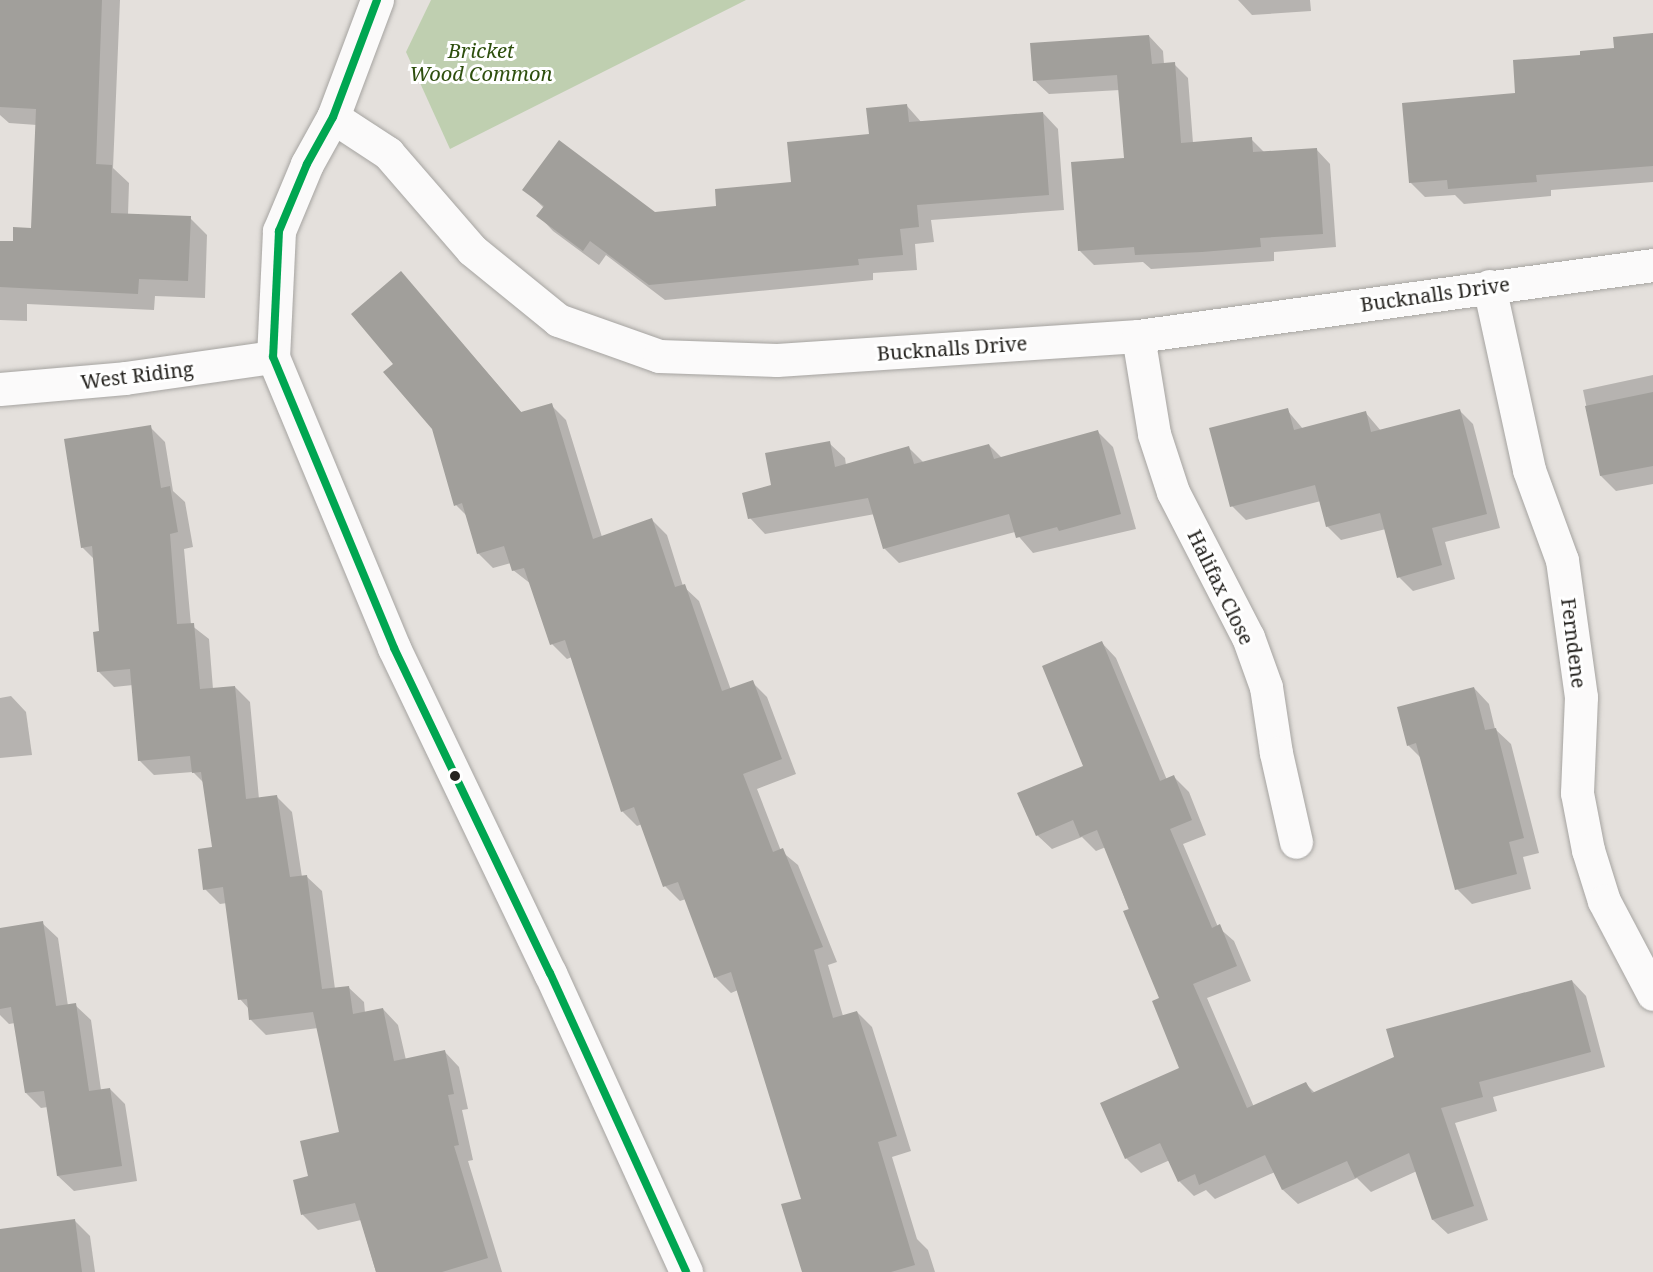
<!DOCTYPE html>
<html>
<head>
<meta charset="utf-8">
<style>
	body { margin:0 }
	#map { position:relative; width:1653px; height:1272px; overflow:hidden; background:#e4e0dc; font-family:"Noto Serif",serif }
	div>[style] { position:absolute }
	.green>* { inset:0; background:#bfcfb0 }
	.shadow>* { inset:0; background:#0003 }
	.building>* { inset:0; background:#a19f9b }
	.roads { filter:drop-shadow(0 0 2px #a6a4a1) drop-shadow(0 0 2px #a6a4a1) }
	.minor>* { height:33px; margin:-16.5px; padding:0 16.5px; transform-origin:16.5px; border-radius:16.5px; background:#fbfafa }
	.tertiary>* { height:33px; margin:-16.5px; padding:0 16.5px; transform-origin:16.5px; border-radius:16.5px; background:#fbfafa }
	.bus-1>* { height:8px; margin:-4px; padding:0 4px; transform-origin:4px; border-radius:4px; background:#00a651 }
	.dots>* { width:16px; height:16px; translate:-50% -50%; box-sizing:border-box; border:3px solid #fff; border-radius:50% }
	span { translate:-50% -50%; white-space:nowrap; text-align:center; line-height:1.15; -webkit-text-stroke:6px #fff; paint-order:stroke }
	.park-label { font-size:20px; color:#2e4f0e; font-style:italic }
	.street-label { font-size:20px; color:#25231f }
</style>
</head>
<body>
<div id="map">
	<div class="green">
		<div style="clip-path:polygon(431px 0,746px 0,450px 149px,406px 52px)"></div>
	</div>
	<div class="shadow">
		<div style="clip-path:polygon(0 0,120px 0,113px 168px,129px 183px,128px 215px,190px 218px,207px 235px,205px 298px,155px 296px,154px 310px,27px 304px,27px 321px,0 320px,0 242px,14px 243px,33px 230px,37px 125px,9px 123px,0 115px)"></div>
		<div style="clip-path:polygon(1310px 0,1311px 11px,1252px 15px,1238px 0)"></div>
		<div style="clip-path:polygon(1653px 35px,1653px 182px,1551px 190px,1551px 196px,1464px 204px,1455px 195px,1425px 197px,1410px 182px,1517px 95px,1582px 57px,1616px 50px)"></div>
		<div style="clip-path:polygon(1149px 36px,1163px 51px,1164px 64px,1174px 64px,1188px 78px,1193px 143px,1251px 139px,1265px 153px,1316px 149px,1330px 164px,1336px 247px,1274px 252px,1274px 261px,1151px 269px,1143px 262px,1094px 265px,1080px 251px,1125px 159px,1120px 90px,1049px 94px,1034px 80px)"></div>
		<div style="clip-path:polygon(907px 106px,922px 123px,1043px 113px,1058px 129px,1064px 210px,931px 220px,934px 242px,915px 244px,917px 270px,873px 273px,873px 280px,665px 300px,606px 255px,599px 265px,553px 231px,538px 215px,544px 208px,524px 189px,655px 214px,718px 208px,792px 184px,871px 136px)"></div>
		<div style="clip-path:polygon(401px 273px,522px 413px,551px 405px,566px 420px,602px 537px,652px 520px,667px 535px,683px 586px,699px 601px,731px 690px,752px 682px,767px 697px,796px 774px,757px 789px,781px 851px,798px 865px,837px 962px,828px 965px,843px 1016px,857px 1012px,872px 1027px,911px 1151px,892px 1157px,917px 1239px,928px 1250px,935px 1272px,803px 1272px,803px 1200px,738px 990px,731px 993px,716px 978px,686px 899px,680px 901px,665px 886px,642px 824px,637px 826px,622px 811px,572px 657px,567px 659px,552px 644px,531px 584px,513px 570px,511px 563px,493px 568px,478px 553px,468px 517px,456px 505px,433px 428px,395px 364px)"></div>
		<div style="clip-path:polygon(1653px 375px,1653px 484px,1616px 491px,1601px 476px,1583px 390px)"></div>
		<div style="clip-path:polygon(1287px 410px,1303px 429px,1365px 412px,1381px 431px,1459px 410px,1473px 424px,1500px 528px,1445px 542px,1455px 579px,1413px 591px,1399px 577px,1386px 529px,1341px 540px,1327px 526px,1321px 501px,1246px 520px,1232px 506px)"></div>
		<div style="clip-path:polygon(150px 427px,165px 442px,173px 491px,185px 502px,193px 547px,184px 549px,191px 625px,209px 639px,213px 689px,235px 687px,250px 702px,259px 799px,276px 796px,292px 812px,302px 877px,306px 876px,322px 891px,335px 989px,348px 987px,364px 1002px,365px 1013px,383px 1009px,398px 1025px,406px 1060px,444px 1051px,459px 1067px,468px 1109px,462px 1110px,473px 1160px,468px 1161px,502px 1272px,376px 1272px,361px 1220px,318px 1230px,303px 1215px,295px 1181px,310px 1178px,341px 1133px,318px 1028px,266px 1035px,251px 1020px,249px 1009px,240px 999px,227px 903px,220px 904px,205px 889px,214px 848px,204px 783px,193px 772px,154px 775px,139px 760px,133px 685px,114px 687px,98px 671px,101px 632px,95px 560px,82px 547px)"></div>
		<div style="clip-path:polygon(1098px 432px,1113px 447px,1136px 529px,1033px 553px,1015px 532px,899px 563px,884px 548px,875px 514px,765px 534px,750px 518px,829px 443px,845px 458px,846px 465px,908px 447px,924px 463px,989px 445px,1002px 458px)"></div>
		<div style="clip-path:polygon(1102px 643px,1116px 658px,1167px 780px,1174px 777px,1189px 792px,1206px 835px,1183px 844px,1218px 927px,1234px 941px,1251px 981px,1207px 998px,1254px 1107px,1306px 1084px,1316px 1094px,1572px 981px,1586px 996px,1605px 1067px,1493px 1097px,1497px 1111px,1455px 1123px,1488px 1220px,1448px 1234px,1433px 1220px,1417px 1171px,1371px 1192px,1357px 1178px,1298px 1204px,1283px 1190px,1275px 1172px,1215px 1199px,1206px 1190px,1194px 1196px,1179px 1181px,1170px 1160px,1141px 1173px,1126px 1158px,1181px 1069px,1161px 998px,1106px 847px,1096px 851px,1082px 837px,1052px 849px,1037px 835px,1085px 766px)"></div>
		<div style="clip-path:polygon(1474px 688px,1489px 704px,1495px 729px,1511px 744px,1539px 853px,1523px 857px,1531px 889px,1472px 904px,1457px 889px,1422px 759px,1408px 745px)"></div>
		<div style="clip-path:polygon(11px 696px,26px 712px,32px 755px,0 758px,0 698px)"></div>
		<div style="clip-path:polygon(42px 923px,58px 938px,68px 1006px,75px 1005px,91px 1020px,101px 1090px,110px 1089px,125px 1104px,137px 1181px,74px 1191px,58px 1176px,48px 1107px,41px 1108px,26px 1093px,15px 1023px,9px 1024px,0 1015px,0 929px)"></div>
		<div style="clip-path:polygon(75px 1221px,90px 1236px,95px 1272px,0 1272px,0 1231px)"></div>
	</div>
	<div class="building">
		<div style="clip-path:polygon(0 0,102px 0,96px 164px,112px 165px,111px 213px,191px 216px,188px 281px,139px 279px,138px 294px,0 287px,0 241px,13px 241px,13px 227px,31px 228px,36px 109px,0 107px)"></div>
		<div style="clip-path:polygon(1653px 33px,1653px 166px,1536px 175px,1537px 182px,1448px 189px,1447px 180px,1409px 183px,1402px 103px,1515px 93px,1513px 60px,1580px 55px,1580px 51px,1614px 48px,1613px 37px)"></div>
		<div style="clip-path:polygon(1149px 35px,1152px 64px,1175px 62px,1181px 143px,1252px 137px,1253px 152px,1317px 148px,1323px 234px,1260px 238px,1261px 247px,1202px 252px,1135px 255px,1134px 247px,1078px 251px,1071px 162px,1124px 158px,1117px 75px,1033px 81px,1030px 43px)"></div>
		<div style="clip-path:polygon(907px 104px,909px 122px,1043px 112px,1049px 195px,917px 205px,919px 227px,900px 229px,903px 255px,858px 259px,859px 265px,649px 285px,590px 241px,583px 251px,536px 216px,544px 206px,522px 190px,559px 140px,655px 212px,716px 206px,715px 189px,791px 182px,787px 142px,869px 134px,866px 108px)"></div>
		<div style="clip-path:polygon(401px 271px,521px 412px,552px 403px,593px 539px,652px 518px,675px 587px,685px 584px,722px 691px,753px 680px,782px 759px,743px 774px,773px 852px,783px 848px,823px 947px,814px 950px,833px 1018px,857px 1011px,897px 1136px,878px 1142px,915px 1265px,891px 1272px,802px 1272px,781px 1204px,801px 1199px,731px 972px,714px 978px,678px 882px,663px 887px,634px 807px,621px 812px,565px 640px,550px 645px,524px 568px,512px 571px,504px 546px,477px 554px,462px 503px,454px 506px,432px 429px,383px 372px,393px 364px,351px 314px)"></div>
		<div style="clip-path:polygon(1653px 392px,1653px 466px,1600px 476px,1585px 406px)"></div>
		<div style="clip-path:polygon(1288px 408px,1294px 430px,1366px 411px,1371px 432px,1460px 409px,1487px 514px,1432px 528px,1442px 565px,1397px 578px,1380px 513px,1326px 527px,1315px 485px,1230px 507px,1209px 428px)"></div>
		<div style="clip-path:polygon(151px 425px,161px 488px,170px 486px,178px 532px,170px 534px,177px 624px,194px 623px,200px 689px,235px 686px,246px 799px,277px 795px,290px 877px,307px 875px,322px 989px,349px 986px,353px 1014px,383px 1008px,394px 1061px,445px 1050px,454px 1094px,448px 1095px,459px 1145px,454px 1146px,488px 1258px,442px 1272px,376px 1272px,355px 1203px,301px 1215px,293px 1180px,308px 1176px,300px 1141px,339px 1132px,313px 1012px,249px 1020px,247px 999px,238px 1000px,223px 887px,203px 890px,198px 849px,212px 847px,201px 772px,192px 773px,190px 756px,138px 761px,130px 669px,97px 672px,93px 632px,99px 631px,92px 546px,81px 548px,64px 439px)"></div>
		<div style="clip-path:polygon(1098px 430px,1121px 514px,1059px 531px,1057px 527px,1016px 538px,1009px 514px,883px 549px,868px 498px,748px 519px,742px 493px,771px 485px,765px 453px,830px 441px,835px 467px,909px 446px,914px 464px,989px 444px,994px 459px)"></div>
		<div style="clip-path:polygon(1102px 641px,1160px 781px,1174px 775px,1192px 820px,1170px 829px,1212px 928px,1220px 924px,1237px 966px,1193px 984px,1247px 1108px,1306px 1082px,1312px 1093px,1394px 1057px,1386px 1029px,1572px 980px,1591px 1052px,1479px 1082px,1483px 1097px,1441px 1108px,1474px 1206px,1432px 1220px,1409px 1153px,1355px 1178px,1347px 1161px,1282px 1190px,1265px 1155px,1199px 1185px,1195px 1174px,1178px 1182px,1160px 1143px,1125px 1159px,1100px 1103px,1179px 1068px,1152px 1001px,1159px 998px,1123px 911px,1129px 909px,1097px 830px,1080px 837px,1073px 820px,1036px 836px,1017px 793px,1083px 766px,1042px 666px)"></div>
		<div style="clip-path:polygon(1474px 687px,1485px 730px,1496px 728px,1524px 838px,1509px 842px,1517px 874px,1455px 890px,1416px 743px,1407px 746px,1397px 707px)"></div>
		<div style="clip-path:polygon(43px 921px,56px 1006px,76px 1003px,89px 1091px,110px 1088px,122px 1166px,57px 1176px,44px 1091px,25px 1093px,11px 1007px,0 1009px,0 928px)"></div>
		<div style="clip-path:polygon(75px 1219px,82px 1272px,0 1272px,0 1229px)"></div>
	</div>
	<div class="roads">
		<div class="minor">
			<div style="left:333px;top:117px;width:66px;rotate:33.2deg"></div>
			<div style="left:388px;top:153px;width:128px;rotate:49.1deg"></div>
			<div style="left:472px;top:250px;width:111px;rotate:39.1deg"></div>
			<div style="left:558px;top:320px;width:107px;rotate:19.6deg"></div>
			<div style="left:659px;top:356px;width:118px;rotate:1.9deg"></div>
			<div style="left:777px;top:360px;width:362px;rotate:-3.8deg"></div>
			<div style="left:1138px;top:336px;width:520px;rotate:-7.85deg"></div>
			<div style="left:1489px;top:286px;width:188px;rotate:77.7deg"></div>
			<div style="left:1529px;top:470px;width:96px;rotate:69.9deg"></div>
			<div style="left:1562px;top:560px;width:138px;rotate:82.1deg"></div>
			<div style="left:1581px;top:697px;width:96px;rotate:92.4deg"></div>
			<div style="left:1577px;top:793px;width:58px;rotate:79.1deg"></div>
			<div style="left:1588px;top:850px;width:53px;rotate:72.6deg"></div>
			<div style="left:1604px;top:901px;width:105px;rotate:62.2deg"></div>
			<div style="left:1138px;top:336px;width:99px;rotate:80.7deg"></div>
			<div style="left:1154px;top:434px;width:61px;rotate:71.9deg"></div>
			<div style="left:1173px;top:492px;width:163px;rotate:62.7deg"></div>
			<div style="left:1248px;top:637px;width:53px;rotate:70.2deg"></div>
			<div style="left:1266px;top:687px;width:67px;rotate:81.4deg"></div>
			<div style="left:1276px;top:753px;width:91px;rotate:77.3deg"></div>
		</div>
		<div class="tertiary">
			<div style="left:377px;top:0;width:125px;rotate:110.6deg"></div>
			<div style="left:333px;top:117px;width:54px;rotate:119deg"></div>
			<div style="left:307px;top:164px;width:73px;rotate:112.7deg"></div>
			<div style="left:279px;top:231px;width:126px;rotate:92.7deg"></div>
			<div style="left:273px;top:357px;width:315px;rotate:67.4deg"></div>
			<div style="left:394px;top:648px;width:361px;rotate:64.4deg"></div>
			<div style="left:550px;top:973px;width:328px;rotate:65.5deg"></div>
			<div style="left:0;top:389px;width:125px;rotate:-5deg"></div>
			<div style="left:125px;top:378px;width:149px;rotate:-8.1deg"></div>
		</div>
	</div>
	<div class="bus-1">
		<div style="left:377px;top:0;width:125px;rotate:110.6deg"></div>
		<div style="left:333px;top:117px;width:54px;rotate:119deg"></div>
		<div style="left:307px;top:164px;width:73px;rotate:112.7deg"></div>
		<div style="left:279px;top:231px;width:126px;rotate:92.7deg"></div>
		<div style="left:273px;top:357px;width:315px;rotate:67.4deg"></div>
		<div style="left:394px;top:648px;width:361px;rotate:64.4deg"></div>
		<div style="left:550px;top:973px;width:328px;rotate:65.5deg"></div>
	</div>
	<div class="dots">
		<div style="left:455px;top:776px;background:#25231f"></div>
	</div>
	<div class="park-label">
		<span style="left:481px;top:62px">Bricket<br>Wood Common</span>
	</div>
	<div class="street-label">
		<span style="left:1435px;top:294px;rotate:-8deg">Bucknalls Drive</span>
		<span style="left:952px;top:348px;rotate:-4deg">Bucknalls Drive</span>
		<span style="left:137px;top:375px;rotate:-7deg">West Riding</span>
		<span style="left:1221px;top:587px;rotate:64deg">Halifax Close</span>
		<span style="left:1574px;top:643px;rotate:83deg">Ferndene</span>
	</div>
</div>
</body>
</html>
